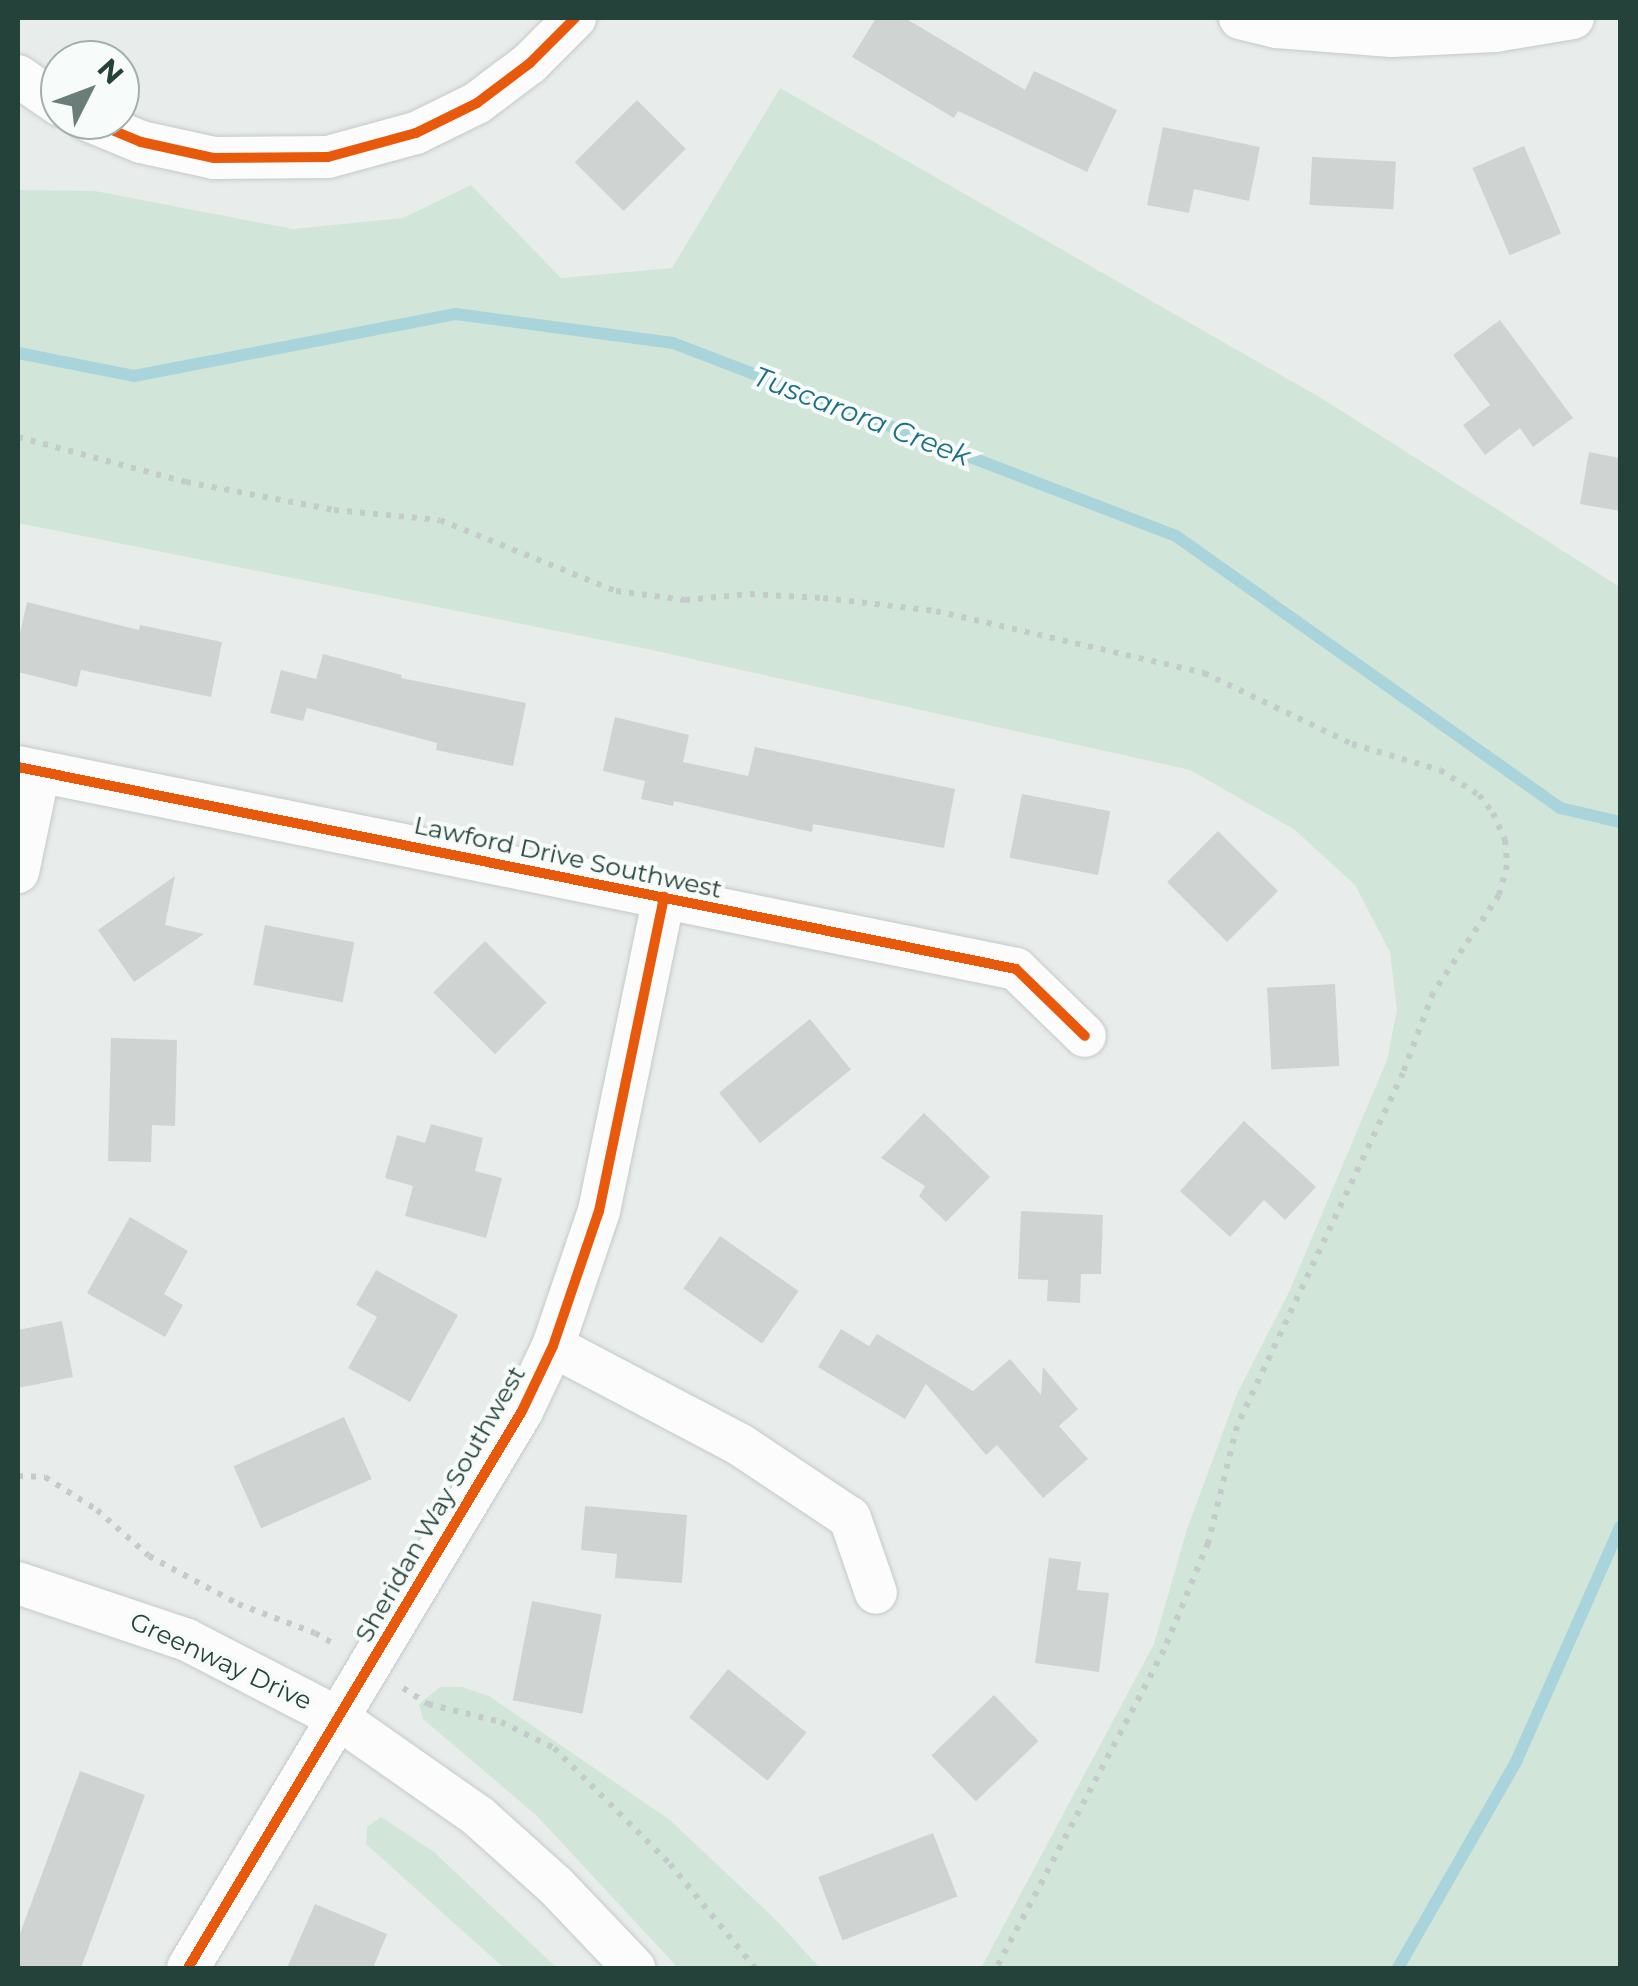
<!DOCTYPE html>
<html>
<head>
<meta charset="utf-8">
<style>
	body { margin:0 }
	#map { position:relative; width:1638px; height:1986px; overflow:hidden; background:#e8edeb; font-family:Montserrat,sans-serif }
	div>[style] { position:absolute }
	.green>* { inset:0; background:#d1e6d8 }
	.stream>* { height:12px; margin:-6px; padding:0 6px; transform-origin:6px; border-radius:6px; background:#a9d4db }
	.building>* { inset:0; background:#cfd4d2; transform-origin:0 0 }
	.path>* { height:6px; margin-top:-3px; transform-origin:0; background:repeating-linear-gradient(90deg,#c3ccca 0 5px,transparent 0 13px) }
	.roads { filter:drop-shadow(0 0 2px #c5cac8) drop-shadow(0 0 2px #c5cac8) }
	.minor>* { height:42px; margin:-21px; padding:0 21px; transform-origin:21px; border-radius:21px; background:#fcfcfc }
	.cycleway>* { height:10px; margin:-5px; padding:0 5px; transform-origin:5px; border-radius:5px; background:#e8590c }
	span { translate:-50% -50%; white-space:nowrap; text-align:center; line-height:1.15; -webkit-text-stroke:8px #f7fbf9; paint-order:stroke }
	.street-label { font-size:25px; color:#24423a }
	.water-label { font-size:28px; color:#1c6f80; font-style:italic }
	.frame { position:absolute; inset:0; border:20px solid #24423a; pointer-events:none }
	.north { position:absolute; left:40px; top:40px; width:100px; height:100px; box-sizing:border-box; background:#f7fbf9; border:2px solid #a3b1ad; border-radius:50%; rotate:48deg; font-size:28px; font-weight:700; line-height:40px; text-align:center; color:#24423a }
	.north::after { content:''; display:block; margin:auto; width:35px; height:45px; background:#697e78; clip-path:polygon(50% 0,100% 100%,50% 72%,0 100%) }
</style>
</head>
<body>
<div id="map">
	<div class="green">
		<div style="clip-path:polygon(780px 88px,1321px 398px,1620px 587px,1620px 1968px,981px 1968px,1154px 1644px,1187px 1529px,1237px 1394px,1289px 1292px,1387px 1060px,1397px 1010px,1390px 952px,1355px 885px,1295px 830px,1190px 770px,652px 650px,18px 523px,18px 190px,95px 191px,293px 229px,403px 218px,471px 185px,561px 278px,672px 268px)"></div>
		<div style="clip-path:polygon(440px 1687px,462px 1687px,489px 1696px,670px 1820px,777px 1921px,820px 1968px,678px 1968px,537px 1816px,423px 1719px,419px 1704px)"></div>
		<div style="clip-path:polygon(381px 1817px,434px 1852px,557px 1968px,504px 1968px,366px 1844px,367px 1827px)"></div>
	</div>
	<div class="stream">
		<div style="left:18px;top:353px;width:118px;rotate:11.2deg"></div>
		<div style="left:134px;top:376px;width:328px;rotate:-10.9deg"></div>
		<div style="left:456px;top:314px;width:219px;rotate:7.6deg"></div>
		<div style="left:673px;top:343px;width:539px;rotate:20.99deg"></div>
		<div style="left:1176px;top:536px;width:471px;rotate:35.3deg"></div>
		<div style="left:1560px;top:808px;width:62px;rotate:13.1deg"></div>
		<div style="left:1398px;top:1968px;width:237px;rotate:-60.2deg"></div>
		<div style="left:1516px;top:1762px;width:257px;rotate:-66.1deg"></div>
	</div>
	<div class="building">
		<div style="clip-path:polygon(876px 18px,905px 18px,1025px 90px,1034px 71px,1117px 110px,1087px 172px,958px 111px,954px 118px,852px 57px)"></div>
		<div style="left:637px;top:100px;width:69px;height:88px;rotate:45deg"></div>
		<div style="clip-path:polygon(1163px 127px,1260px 147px,1249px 201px,1194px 189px,1189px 213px,1147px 205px)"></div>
		<div style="left:1524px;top:146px;width:95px;height:56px;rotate:67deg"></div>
		<div style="left:1312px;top:157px;width:84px;height:48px;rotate:3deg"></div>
		<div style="clip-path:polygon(1500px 320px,1573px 418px,1533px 447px,1520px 428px,1485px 455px,1463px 425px,1490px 405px,1453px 355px)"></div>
		<div style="clip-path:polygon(1589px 452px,1620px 458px,1620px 511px,1580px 504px)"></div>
		<div style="clip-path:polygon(27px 602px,139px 630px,140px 625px,222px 642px,211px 697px,81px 670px,77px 687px,18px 672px,18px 642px)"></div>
		<div style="clip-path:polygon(323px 654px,402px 675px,401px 678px,526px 703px,513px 766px,436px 750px,437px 743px,307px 708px,303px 721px,270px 713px,281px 670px,316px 679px)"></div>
		<div style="clip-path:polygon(615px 717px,689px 735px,683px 762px,748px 776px,755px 747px,955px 789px,944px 848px,813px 824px,812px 832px,674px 801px,673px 806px,641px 799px,645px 781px,603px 771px)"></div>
		<div style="left:1022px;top:794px;width:90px;height:65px;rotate:11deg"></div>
		<div style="left:1218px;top:831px;width:85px;height:72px;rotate:45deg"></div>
		<div style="clip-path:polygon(175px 876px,165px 925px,204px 934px,134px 982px,98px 930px)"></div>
		<div style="left:265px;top:925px;width:91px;height:61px;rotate:11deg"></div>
		<div style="left:485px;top:941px;width:87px;height:73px;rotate:45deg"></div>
		<div style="left:1335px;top:984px;width:82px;height:68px;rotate:87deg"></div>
		<div style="left:810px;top:1019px;width:65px;height:117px;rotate:51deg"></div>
		<div style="clip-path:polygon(111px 1038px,177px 1040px,175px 1126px,152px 1125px,151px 1162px,108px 1161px)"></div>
		<div style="clip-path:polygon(924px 1113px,990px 1177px,946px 1222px,919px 1196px,925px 1186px,881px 1158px)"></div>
		<div style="clip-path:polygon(1244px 1121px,1316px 1187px,1285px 1220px,1264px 1200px,1230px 1237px,1180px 1191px)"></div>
		<div style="clip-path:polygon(431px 1124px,483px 1138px,475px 1171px,502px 1178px,486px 1238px,405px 1216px,413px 1186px,385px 1178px,397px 1135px,425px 1143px)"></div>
		<div style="clip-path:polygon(1021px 1211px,1103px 1215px,1101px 1274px,1081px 1274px,1080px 1303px,1047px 1301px,1048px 1280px,1018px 1279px)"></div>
		<div style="clip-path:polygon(130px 1217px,188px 1251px,164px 1294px,183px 1305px,165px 1337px,87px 1293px)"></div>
		<div style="left:720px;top:1236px;width:96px;height:64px;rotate:35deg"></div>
		<div style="clip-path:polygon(376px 1270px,458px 1315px,410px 1402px,348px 1368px,377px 1317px,356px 1305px)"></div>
		<div style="clip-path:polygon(62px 1321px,73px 1377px,18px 1388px,18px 1330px)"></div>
		<div style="clip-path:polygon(841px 1329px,869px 1346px,877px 1334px,973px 1391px,1010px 1359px,1041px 1395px,1043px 1367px,1078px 1409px,1059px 1426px,1088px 1459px,1043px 1498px,997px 1445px,986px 1455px,926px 1384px,905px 1419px,818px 1367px)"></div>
		<div style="left:344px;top:1417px;width:68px;height:121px;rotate:66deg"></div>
		<div style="clip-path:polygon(585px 1506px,687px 1515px,682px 1583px,615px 1578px,617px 1554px,581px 1550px)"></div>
		<div style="clip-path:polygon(1049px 1558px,1081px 1562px,1077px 1590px,1109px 1593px,1099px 1672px,1035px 1663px)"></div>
		<div style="left:532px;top:1601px;width:71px;height:101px;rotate:11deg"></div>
		<div style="left:728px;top:1669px;width:101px;height:62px;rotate:39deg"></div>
		<div style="left:994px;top:1695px;width:64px;height:87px;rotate:46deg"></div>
		<div style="clip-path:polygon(80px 1771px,145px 1795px,81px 1968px,18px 1968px,18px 1939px)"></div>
		<div style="left:933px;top:1833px;width:68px;height:123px;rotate:69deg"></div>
		<div style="clip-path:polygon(315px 1904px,387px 1934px,373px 1968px,287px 1968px)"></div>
	</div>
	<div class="path">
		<div style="left:18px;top:437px;width:174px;rotate:15deg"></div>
		<div style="left:186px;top:482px;width:151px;rotate:10.7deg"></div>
		<div style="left:334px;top:510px;width:106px;rotate:5.4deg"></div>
		<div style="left:440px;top:520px;width:190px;rotate:22deg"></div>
		<div style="left:616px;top:591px;width:70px;rotate:7.4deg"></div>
		<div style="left:685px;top:600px;width:65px;rotate:-5.3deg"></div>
		<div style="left:750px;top:594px;width:73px;rotate:3.1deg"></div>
		<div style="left:823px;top:598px;width:114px;rotate:6.6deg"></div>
		<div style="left:936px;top:611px;width:275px;rotate:13deg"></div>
		<div style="left:1204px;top:673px;width:164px;rotate:25.6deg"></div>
		<div style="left:1352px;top:744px;width:92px;rotate:16.5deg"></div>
		<div style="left:1440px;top:770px;width:46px;rotate:32.7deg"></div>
		<div style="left:1479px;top:795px;width:23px;rotate:52deg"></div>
		<div style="left:1493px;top:813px;width:30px;rotate:66deg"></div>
		<div style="left:1505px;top:840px;width:25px;rotate:85deg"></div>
		<div style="left:1507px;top:865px;width:31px;rotate:105deg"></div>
		<div style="left:1499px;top:895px;width:118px;rotate:124deg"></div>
		<div style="left:1433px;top:993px;width:85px;rotate:110.6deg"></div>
		<div style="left:1403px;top:1073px;width:390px;rotate:115.2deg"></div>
		<div style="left:1237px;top:1426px;width:121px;rotate:103.9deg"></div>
		<div style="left:1208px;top:1543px;width:116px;rotate:112.4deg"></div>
		<div style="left:1164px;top:1650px;width:360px;rotate:117.8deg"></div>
		<div style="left:18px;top:1476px;width:27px;rotate:2deg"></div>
		<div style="left:45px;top:1477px;width:62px;rotate:32.4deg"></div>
		<div style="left:97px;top:1510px;width:69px;rotate:41.5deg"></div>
		<div style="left:149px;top:1556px;width:101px;rotate:28.3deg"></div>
		<div style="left:238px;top:1604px;width:82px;rotate:20.6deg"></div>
		<div style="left:315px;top:1633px;width:22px;rotate:30deg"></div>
		<div style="left:403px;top:1688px;width:30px;rotate:33deg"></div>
		<div style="left:428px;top:1704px;width:75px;rotate:13.9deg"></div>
		<div style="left:501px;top:1722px;width:59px;rotate:26.1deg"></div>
		<div style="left:554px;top:1748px;width:164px;rotate:45deg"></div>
		<div style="left:670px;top:1864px;width:134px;rotate:50.7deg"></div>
	</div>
	<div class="roads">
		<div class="minor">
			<div style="left:1240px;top:18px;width:38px;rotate:14deg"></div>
			<div style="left:1277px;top:27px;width:115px;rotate:4.5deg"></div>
			<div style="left:1392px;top:36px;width:103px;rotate:-2.8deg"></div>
			<div style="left:1495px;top:31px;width:79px;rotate:-9.5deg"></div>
			<div style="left:18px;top:76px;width:51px;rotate:34.6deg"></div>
			<div style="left:88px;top:120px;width:57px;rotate:22.5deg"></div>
			<div style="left:141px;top:142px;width:75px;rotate:12.4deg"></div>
			<div style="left:214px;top:158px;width:114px;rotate:-0.5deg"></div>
			<div style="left:328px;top:157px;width:91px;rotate:-15.3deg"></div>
			<div style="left:416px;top:133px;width:68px;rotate:-26.2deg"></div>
			<div style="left:477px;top:103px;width:66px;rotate:-37deg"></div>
			<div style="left:530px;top:63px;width:64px;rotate:-45deg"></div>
			<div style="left:18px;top:767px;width:1018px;rotate:11.44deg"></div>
			<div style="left:1016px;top:969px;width:96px;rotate:44.2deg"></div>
			<div style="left:18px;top:872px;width:102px;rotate:-78.1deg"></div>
			<div style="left:553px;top:1346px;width:210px;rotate:27.8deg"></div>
			<div style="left:739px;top:1444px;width:133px;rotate:33.7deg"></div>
			<div style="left:850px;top:1518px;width:79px;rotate:70.9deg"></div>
			<div style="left:18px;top:1583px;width:178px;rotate:18.6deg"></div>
			<div style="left:187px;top:1640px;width:170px;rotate:27.3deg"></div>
			<div style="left:338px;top:1718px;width:171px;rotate:35deg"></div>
			<div style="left:478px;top:1816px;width:103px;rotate:41.9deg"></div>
			<div style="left:555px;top:1885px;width:115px;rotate:46.4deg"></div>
			<div style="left:188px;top:1968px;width:649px;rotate:-59.05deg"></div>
			<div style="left:522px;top:1411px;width:72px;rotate:-64.5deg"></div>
			<div style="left:553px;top:1346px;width:143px;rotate:-71.2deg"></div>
			<div style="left:599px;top:1211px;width:321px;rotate:-78.3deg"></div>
		</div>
	</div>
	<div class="cycleway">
		<div style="left:88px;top:120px;width:57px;rotate:22.5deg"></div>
		<div style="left:141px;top:142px;width:75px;rotate:12.4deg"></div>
		<div style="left:214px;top:158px;width:114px;rotate:-0.5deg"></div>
		<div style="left:328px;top:157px;width:91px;rotate:-15.3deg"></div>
		<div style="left:416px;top:133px;width:68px;rotate:-26.2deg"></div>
		<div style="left:477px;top:103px;width:66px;rotate:-37deg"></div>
		<div style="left:530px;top:63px;width:64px;rotate:-45deg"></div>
		<div style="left:18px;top:767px;width:1018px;rotate:11.44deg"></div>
		<div style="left:1016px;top:969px;width:96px;rotate:44.2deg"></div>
		<div style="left:188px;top:1968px;width:649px;rotate:-59.05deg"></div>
		<div style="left:522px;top:1411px;width:72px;rotate:-64.5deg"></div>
		<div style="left:553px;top:1346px;width:143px;rotate:-71.2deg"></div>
		<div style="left:599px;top:1211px;width:321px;rotate:-78.3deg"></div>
	</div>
	<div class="street-label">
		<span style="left:568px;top:857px;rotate:12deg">Lawford Drive Southwest</span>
		<span style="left:440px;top:1504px;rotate:-60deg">Sheridan Way Southwest</span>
		<span style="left:221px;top:1661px;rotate:25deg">Greenway Drive</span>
	</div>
	<div class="water-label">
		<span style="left:862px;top:416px;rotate:21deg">Tuscarora Creek</span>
	</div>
	<div class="frame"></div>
	<div class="north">N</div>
</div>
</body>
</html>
